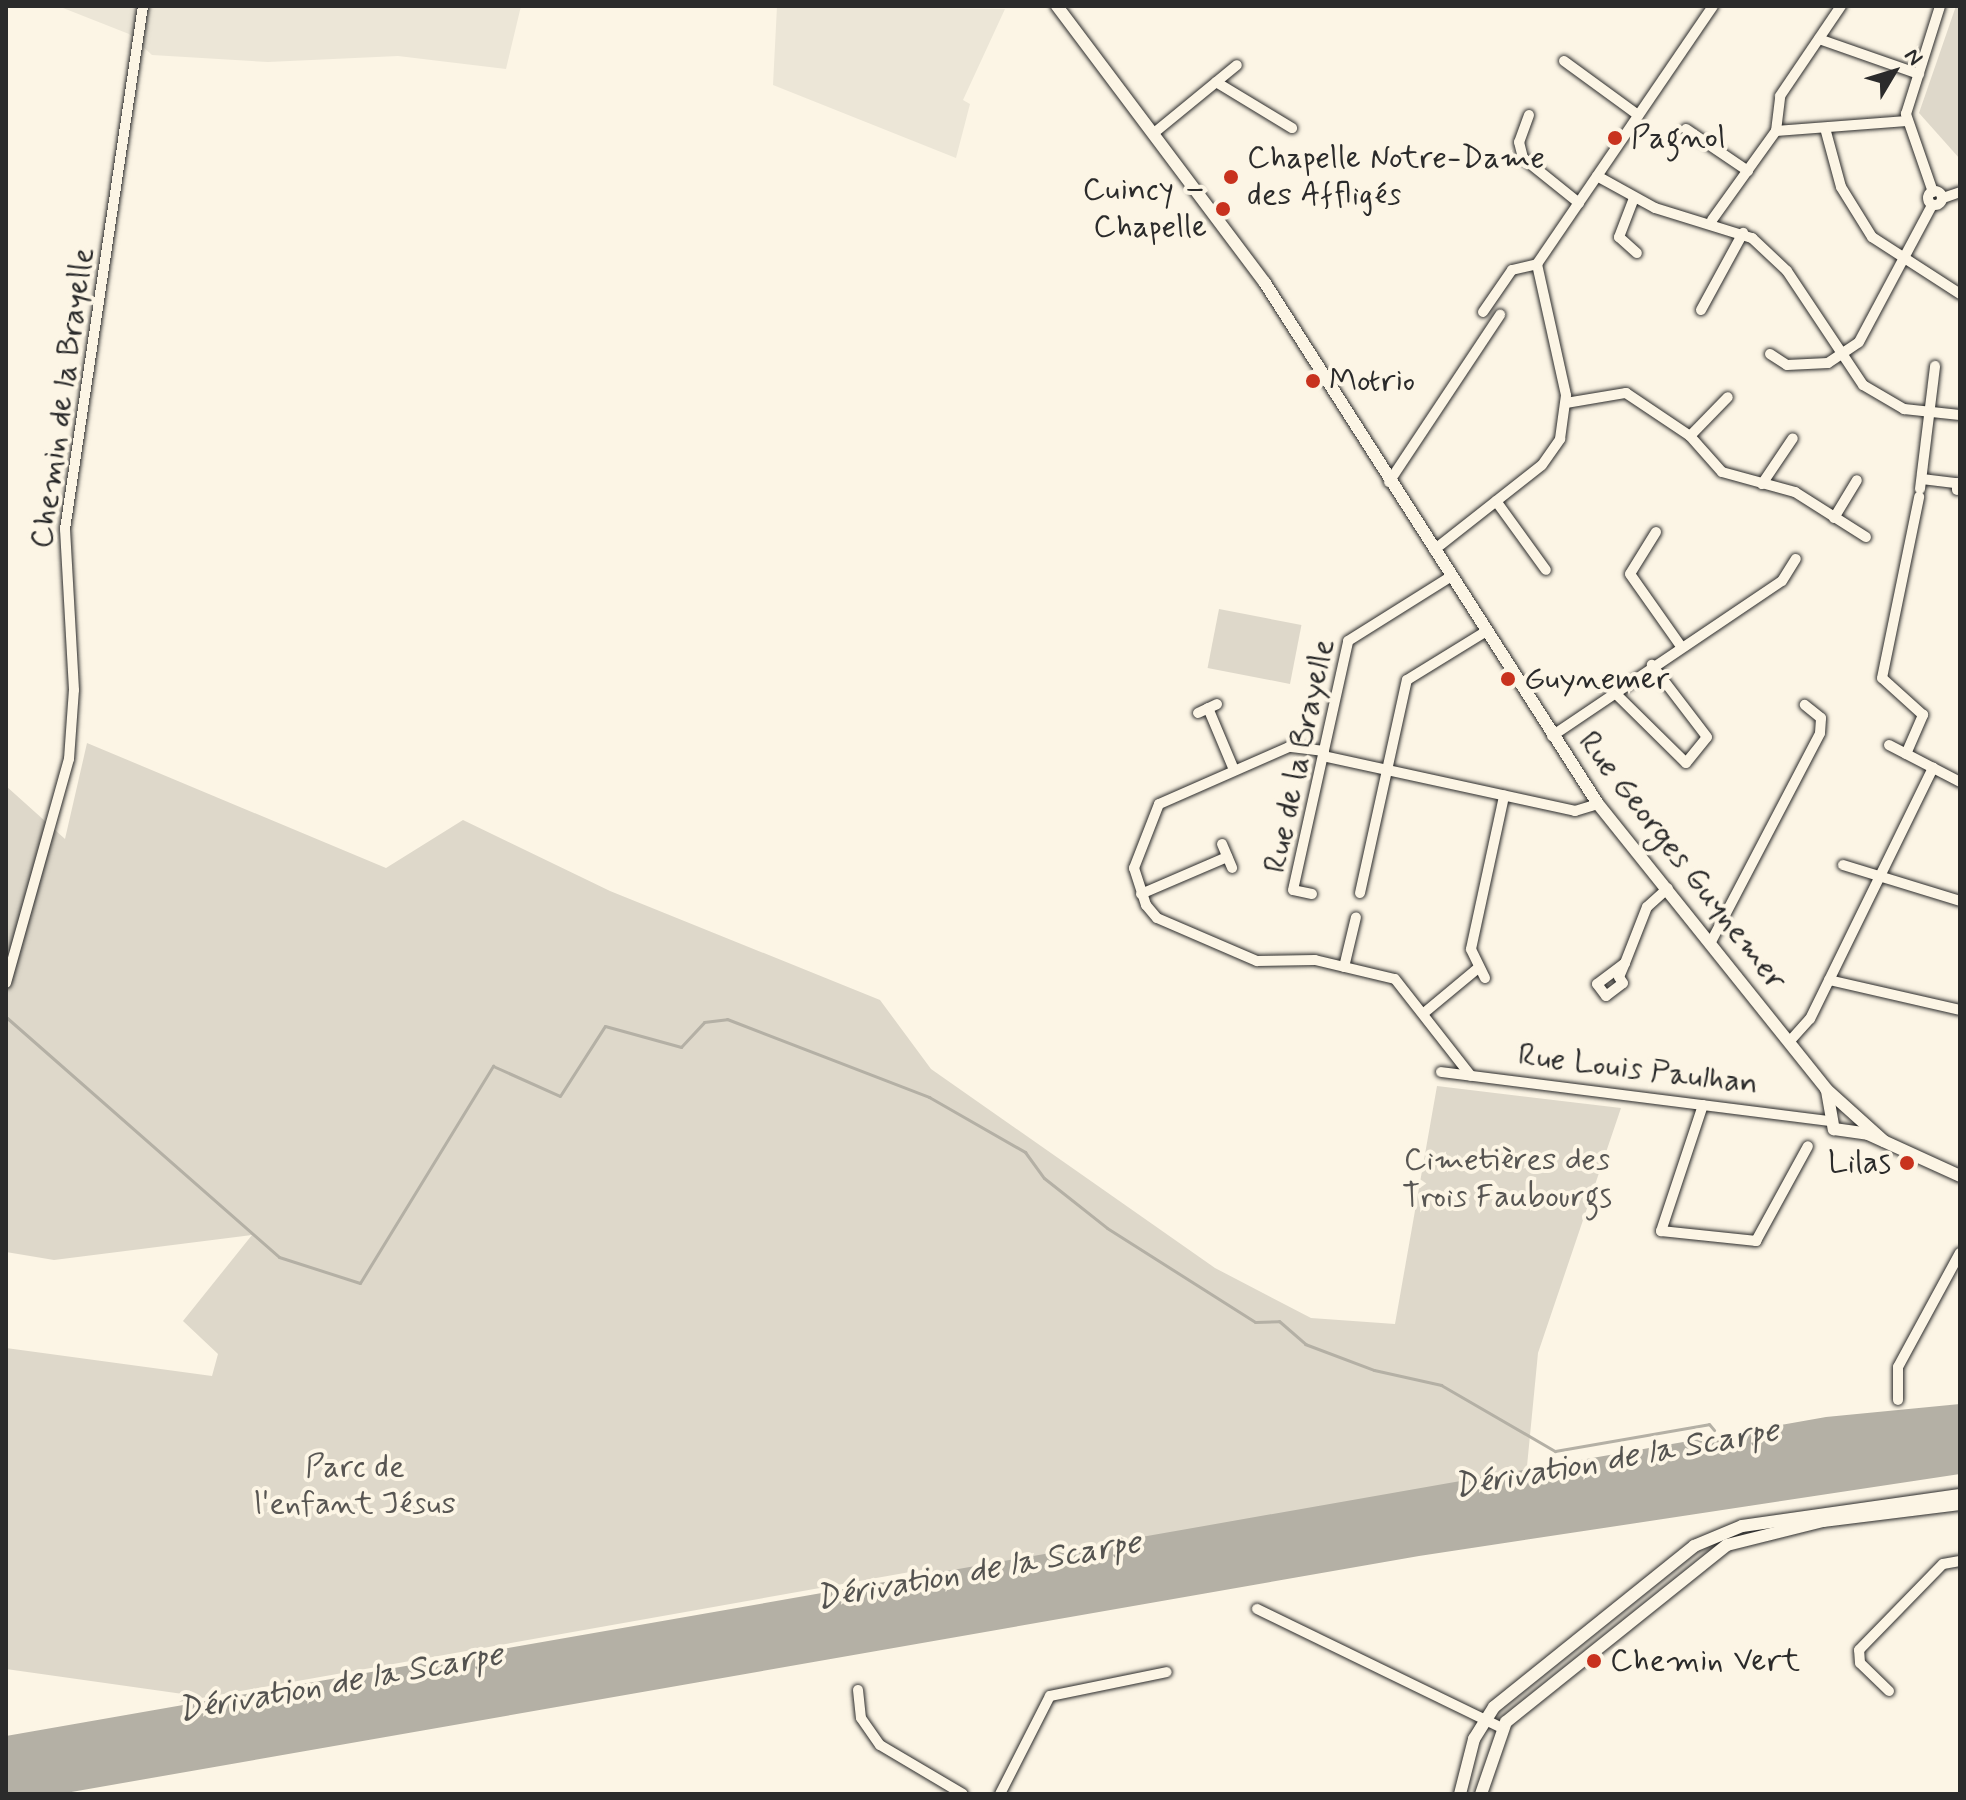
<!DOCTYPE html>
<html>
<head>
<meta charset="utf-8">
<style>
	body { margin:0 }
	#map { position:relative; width:1966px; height:1800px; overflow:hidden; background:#fcf5e5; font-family:Mynerve,sans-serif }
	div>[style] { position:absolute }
	.built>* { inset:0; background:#ece6d7 }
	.green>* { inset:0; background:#ded8ca; transform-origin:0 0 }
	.water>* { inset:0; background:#b4b0a5 }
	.stream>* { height:3px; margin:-1.5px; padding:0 1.5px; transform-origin:1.5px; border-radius:1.5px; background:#b4b0a5 }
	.roads { filter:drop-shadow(0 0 2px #2b2b2b) drop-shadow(0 0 2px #2b2b2b) }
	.minor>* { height:10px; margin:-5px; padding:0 5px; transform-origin:5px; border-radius:5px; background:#fcf5e5 }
	.minor>.ring { margin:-5px; padding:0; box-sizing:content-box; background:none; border:10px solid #fcf5e5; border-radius:50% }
	.major>* { height:12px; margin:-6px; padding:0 6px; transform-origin:6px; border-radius:6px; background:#fcf5e5 }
	.dots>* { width:22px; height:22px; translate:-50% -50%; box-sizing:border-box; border:4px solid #fcf5e5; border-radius:50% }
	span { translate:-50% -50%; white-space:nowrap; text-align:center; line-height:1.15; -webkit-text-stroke:8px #fcf5e5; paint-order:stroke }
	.poi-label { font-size:32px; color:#2b2b2b }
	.left { translate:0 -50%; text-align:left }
	.right { translate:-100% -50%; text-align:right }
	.street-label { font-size:32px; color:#2b2b2b }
	.park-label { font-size:32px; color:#585653 }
	.water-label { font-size:34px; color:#545350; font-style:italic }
	.frame { position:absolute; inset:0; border:8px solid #2b2b2b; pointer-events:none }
	.north { position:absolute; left:1854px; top:32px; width:80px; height:80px; -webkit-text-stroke:6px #fcf5e5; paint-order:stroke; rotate:52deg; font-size:22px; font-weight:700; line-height:32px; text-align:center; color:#2b2b2b }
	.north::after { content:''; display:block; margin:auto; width:28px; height:36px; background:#2b2b2b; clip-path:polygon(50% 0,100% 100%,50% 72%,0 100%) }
</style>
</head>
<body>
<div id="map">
	<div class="built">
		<div style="clip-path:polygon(58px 6px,521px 6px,506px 69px,398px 56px,268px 62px,152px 55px,129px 34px)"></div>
		<div style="clip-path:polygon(777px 6px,1005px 9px,963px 100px,970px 104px,956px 158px,773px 85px)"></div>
	</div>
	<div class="green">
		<div style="clip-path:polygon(1956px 6px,1960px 6px,1960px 159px,1919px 113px)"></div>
		<div style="left:1219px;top:609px;width:84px;height:60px;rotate:11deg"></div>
		<div style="clip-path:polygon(87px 743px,386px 868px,463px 820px,610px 891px,880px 1000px,931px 1069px,1215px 1268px,1311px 1318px,1395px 1324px,1437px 1086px,1621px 1108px,1538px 1353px,1521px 1528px,997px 1617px,927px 1569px,179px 1702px,190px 1695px,6px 1669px,6px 1348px,212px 1376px,218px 1354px,183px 1321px,252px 1235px,54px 1260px,6px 1252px,6px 786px,65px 839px)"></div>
	</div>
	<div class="water">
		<div style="clip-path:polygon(1960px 1404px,1960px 1474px,1419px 1556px,60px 1794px,6px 1794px,6px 1736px,1826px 1417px)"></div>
	</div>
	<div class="stream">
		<div style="left:6px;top:1017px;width:363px;rotate:41.3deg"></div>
		<div style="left:279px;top:1257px;width:85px;rotate:17.8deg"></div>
		<div style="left:360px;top:1283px;width:255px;rotate:-58.5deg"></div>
		<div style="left:493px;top:1066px;width:73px;rotate:24.1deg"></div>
		<div style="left:560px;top:1096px;width:83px;rotate:-57.3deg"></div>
		<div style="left:605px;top:1026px;width:79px;rotate:15.4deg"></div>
		<div style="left:681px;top:1047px;width:34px;rotate:-47deg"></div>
		<div style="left:704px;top:1022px;width:23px;rotate:-7deg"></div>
		<div style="left:727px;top:1019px;width:217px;rotate:21.1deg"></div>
		<div style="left:929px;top:1097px;width:111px;rotate:29.8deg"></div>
		<div style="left:1025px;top:1152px;width:32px;rotate:54deg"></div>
		<div style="left:1044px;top:1178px;width:80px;rotate:38.4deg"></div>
		<div style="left:1107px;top:1228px;width:175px;rotate:32.4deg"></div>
		<div style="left:1255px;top:1322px;width:24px;rotate:-2deg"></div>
		<div style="left:1279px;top:1321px;width:35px;rotate:41deg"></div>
		<div style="left:1305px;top:1344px;width:74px;rotate:20.6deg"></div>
		<div style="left:1374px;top:1370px;width:69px;rotate:12.6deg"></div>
		<div style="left:1441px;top:1385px;width:132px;rotate:30.1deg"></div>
		<div style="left:1555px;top:1451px;width:156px;rotate:-9.9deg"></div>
		<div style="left:1709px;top:1424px;width:8px;rotate:50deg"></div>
	</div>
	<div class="roads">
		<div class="minor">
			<div style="left:1819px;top:39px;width:106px;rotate:19.3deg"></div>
			<div style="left:1564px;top:61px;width:92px;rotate:36.1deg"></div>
			<div style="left:1216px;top:82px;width:89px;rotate:31.2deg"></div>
			<div style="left:1529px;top:115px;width:29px;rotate:110deg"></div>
			<div style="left:1519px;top:142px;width:16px;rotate:76deg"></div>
			<div style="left:1523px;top:158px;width:72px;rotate:38.8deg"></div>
			<div style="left:1825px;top:128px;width:61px;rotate:74.8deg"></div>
			<div style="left:1841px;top:187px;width:59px;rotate:58.2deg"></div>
			<div style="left:1872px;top:237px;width:105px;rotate:32.9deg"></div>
			<div style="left:1686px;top:129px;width:75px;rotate:34.1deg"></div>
			<div style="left:1776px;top:131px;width:131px;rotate:-4.4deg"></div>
			<div style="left:1154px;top:133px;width:107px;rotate:-39.3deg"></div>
			<div style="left:1597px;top:176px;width:66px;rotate:28.9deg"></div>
			<div style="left:1655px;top:208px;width:102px;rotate:17.2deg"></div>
			<div style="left:1752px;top:238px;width:48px;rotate:43.3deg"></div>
			<div style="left:1787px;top:271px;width:137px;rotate:56.3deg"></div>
			<div style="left:1863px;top:385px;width:48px;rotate:30.3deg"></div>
			<div style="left:1904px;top:409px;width:56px;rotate:6.1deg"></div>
			<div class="ring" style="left:1928px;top:191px;width:4px;height:4px"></div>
			<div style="left:1933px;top:192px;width:83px;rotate:-109.1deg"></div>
			<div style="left:1906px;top:114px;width:113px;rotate:-72.5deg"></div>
			<div style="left:1634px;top:198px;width:42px;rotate:111deg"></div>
			<div style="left:1619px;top:237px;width:24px;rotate:42deg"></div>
			<div style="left:1943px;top:198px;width:18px;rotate:-19deg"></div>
			<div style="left:1712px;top:220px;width:110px;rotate:-54.3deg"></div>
			<div style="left:1776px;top:131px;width:35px;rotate:-83deg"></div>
			<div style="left:1780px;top:96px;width:109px;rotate:-55.9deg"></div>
			<div style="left:1701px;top:310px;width:88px;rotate:-61.4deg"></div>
			<div style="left:1483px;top:312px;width:51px;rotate:-55.4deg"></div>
			<div style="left:1512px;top:270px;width:26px;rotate:-13deg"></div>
			<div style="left:1770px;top:354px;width:20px;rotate:33deg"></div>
			<div style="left:1787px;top:365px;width:41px;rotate:-2.8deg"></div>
			<div style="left:1828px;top:363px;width:37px;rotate:-34deg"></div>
			<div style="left:1859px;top:342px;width:155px;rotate:-61.9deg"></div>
			<div style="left:1566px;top:403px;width:61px;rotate:-9.5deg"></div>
			<div style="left:1626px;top:393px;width:77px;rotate:33.9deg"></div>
			<div style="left:1690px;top:436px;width:48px;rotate:48.4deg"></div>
			<div style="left:1722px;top:472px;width:76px;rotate:15.3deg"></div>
			<div style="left:1795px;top:492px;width:84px;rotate:32.4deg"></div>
			<div style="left:1690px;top:436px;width:54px;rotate:-45.7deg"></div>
			<div style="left:1922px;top:479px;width:35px;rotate:7deg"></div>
			<div style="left:1957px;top:483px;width:7px;rotate:90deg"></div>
			<div style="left:1389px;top:482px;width:201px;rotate:-56.4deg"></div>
			<div style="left:1762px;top:484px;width:55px;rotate:-56deg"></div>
			<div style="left:1920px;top:489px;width:124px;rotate:-83deg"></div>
			<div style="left:1496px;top:501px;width:85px;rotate:54.1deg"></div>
			<div style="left:1834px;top:518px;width:44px;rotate:-58.8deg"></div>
			<div style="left:1656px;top:532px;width:49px;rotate:121.8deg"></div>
			<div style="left:1630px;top:574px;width:87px;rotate:54.8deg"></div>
			<div style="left:1434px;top:550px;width:137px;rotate:-38.2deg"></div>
			<div style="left:1542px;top:465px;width:32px;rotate:-55deg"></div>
			<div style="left:1560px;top:439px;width:44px;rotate:-82.2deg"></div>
			<div style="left:1566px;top:395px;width:134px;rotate:-102.5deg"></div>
			<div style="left:1537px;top:264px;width:312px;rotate:-55.7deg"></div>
			<div style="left:1614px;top:692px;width:101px;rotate:44.6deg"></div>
			<div style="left:1686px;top:763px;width:33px;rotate:-51deg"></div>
			<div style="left:1707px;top:737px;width:91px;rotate:-127.4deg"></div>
			<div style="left:1208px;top:708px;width:67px;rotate:67.2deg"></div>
			<div style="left:1198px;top:713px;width:21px;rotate:-25deg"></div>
			<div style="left:1552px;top:736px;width:277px;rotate:-34deg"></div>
			<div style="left:1782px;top:581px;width:26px;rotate:-58deg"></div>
			<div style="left:1889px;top:745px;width:80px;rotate:27.5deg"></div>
			<div style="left:1324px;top:751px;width:35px;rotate:-173deg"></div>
			<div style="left:1289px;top:747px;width:142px;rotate:156.3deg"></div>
			<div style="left:1159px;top:804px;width:69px;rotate:111.3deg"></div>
			<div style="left:1134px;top:868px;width:39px;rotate:72deg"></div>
			<div style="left:1146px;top:905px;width:17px;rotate:50deg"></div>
			<div style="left:1157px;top:918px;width:109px;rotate:23.3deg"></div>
			<div style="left:1257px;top:961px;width:58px;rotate:-1deg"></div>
			<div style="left:1315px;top:960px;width:82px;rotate:13.4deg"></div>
			<div style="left:1395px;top:979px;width:123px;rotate:51.9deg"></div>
			<div style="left:1906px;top:754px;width:43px;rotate:-66.4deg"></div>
			<div style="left:1923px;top:715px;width:55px;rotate:-137.9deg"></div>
			<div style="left:1882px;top:678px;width:185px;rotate:-78.4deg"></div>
			<div style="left:1323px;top:756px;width:258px;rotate:12.3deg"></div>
			<div style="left:1575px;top:811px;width:24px;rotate:-17deg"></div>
			<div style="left:1222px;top:844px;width:26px;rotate:67deg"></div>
			<div style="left:1843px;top:865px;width:122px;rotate:17.1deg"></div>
			<div style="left:1360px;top:893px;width:218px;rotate:-77.6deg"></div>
			<div style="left:1407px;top:680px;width:92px;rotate:-31.6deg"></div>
			<div style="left:1141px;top:894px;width:94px;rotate:-23.3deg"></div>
			<div style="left:1312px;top:894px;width:19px;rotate:-168deg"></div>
			<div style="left:1293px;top:890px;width:255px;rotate:-77.5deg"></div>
			<div style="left:1348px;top:641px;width:120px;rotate:-32.1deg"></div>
			<div style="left:1712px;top:940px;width:233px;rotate:-62.4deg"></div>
			<div style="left:1820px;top:733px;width:15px;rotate:-86deg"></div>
			<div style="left:1821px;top:718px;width:21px;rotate:-141deg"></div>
			<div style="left:1625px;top:963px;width:35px;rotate:143deg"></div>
			<div style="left:1597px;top:984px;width:15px;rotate:53deg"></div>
			<div style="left:1606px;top:996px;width:21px;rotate:-37deg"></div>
			<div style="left:1623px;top:983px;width:7px;rotate:-124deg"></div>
			<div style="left:1619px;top:977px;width:15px;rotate:-67deg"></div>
			<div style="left:1625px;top:963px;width:60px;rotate:-68.6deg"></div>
			<div style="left:1647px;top:907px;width:28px;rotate:-42deg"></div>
			<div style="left:1344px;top:967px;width:51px;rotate:-76.5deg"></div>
			<div style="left:1485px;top:978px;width:32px;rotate:-116deg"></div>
			<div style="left:1471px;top:949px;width:157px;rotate:-77.8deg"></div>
			<div style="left:1829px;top:980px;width:134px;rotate:12.9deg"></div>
			<div style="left:6px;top:983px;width:233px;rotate:-74.3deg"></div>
			<div style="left:69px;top:759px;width:69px;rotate:-85.9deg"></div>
			<div style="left:74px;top:690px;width:161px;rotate:-93.2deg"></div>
			<div style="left:65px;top:529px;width:529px;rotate:-81.52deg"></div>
			<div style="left:1424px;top:1013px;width:69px;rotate:-39.7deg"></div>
			<div style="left:1789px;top:1042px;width:31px;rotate:-48deg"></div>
			<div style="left:1810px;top:1019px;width:280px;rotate:-63.9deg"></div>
			<div style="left:1441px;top:1072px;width:391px;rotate:7.2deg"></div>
			<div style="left:1703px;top:1105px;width:133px;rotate:108.4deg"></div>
			<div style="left:1661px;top:1231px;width:96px;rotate:6deg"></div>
			<div style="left:1756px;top:1241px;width:108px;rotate:-61.3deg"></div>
			<div style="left:1898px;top:1400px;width:33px;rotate:-90deg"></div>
			<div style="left:1898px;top:1367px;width:130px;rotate:-61.5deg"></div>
			<div style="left:1257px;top:1609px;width:272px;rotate:25.9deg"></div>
			<div style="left:858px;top:1690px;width:28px;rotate:84deg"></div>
			<div style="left:861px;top:1718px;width:33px;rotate:55deg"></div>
			<div style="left:880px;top:1745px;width:96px;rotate:30.6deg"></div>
			<div style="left:1889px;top:1691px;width:40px;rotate:-136deg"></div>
			<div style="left:1860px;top:1663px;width:13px;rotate:-94deg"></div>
			<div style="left:1859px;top:1650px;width:120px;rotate:-45.7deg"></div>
			<div style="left:1943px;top:1564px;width:17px;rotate:-10deg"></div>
			<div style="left:1000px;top:1794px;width:110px;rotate:-63deg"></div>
			<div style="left:1050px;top:1696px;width:119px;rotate:-11.6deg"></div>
		</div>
		<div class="major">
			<div style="left:1057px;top:6px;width:346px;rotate:53.1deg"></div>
			<div style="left:1265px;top:283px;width:618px;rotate:57.42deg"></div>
			<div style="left:1598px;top:804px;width:365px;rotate:51.3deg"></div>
			<div style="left:1826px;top:1089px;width:78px;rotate:41.9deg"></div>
			<div style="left:1827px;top:1091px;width:39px;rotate:80deg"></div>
			<div style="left:1834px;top:1129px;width:34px;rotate:8deg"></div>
			<div style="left:1868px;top:1134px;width:101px;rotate:24.5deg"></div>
			<div style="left:1460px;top:1794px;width:57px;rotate:-75.7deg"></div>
			<div style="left:1474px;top:1739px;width:38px;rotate:-58deg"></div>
			<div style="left:1494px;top:1707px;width:257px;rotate:-38.8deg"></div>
			<div style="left:1694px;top:1546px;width:52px;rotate:-22.6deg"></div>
			<div style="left:1742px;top:1526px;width:220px;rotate:-8.1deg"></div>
			<div style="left:1481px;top:1794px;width:76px;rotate:-70.9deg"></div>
			<div style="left:1506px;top:1722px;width:283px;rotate:-38.7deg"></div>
			<div style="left:1727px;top:1545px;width:99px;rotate:-14deg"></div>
			<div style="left:1823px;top:1521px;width:138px;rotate:-7.1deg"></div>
		</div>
	</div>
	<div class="dots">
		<div style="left:1615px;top:138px;background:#c8321e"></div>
		<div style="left:1231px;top:177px;background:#c8321e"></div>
		<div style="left:1223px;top:209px;background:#c8321e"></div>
		<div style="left:1313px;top:381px;background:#c8321e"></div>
		<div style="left:1508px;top:679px;background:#c8321e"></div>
		<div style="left:1907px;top:1163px;background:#c8321e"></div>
		<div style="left:1594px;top:1661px;background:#c8321e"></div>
	</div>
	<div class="poi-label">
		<span class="left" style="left:1631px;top:138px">Pagnol</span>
		<span class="left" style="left:1247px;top:177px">Chapelle Notre-Dame<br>des Affligés</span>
		<span class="right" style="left:1207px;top:209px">Cuincy –<br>Chapelle</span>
		<span class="left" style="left:1329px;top:381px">Motrio</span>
		<span class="left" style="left:1524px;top:679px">Guynemer</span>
		<span class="right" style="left:1891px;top:1163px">Lilas</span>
		<span class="left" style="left:1610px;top:1661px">Chemin Vert</span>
	</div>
	<div class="street-label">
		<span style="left:63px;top:398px;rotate:-82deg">Chemin de la Brayelle</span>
		<span style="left:1300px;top:756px;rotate:-78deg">Rue de la Brayelle</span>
		<span style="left:1682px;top:861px;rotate:52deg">Rue Georges Guynemer</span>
		<span style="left:1638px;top:1070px;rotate:7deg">Rue Louis Paulhan</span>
	</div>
	<div class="park-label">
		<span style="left:1507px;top:1179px">Cimetières des<br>Trois Faubourgs</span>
		<span style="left:355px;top:1486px">Parc de<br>l'enfant Jésus</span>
	</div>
	<div class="water-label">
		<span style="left:1616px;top:1459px;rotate:-10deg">Dérivation de la Scarpe</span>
		<span style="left:978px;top:1571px;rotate:-10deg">Dérivation de la Scarpe</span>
		<span style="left:340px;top:1683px;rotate:-10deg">Dérivation de la Scarpe</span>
	</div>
	<div class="frame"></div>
	<div class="north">N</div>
</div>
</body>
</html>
